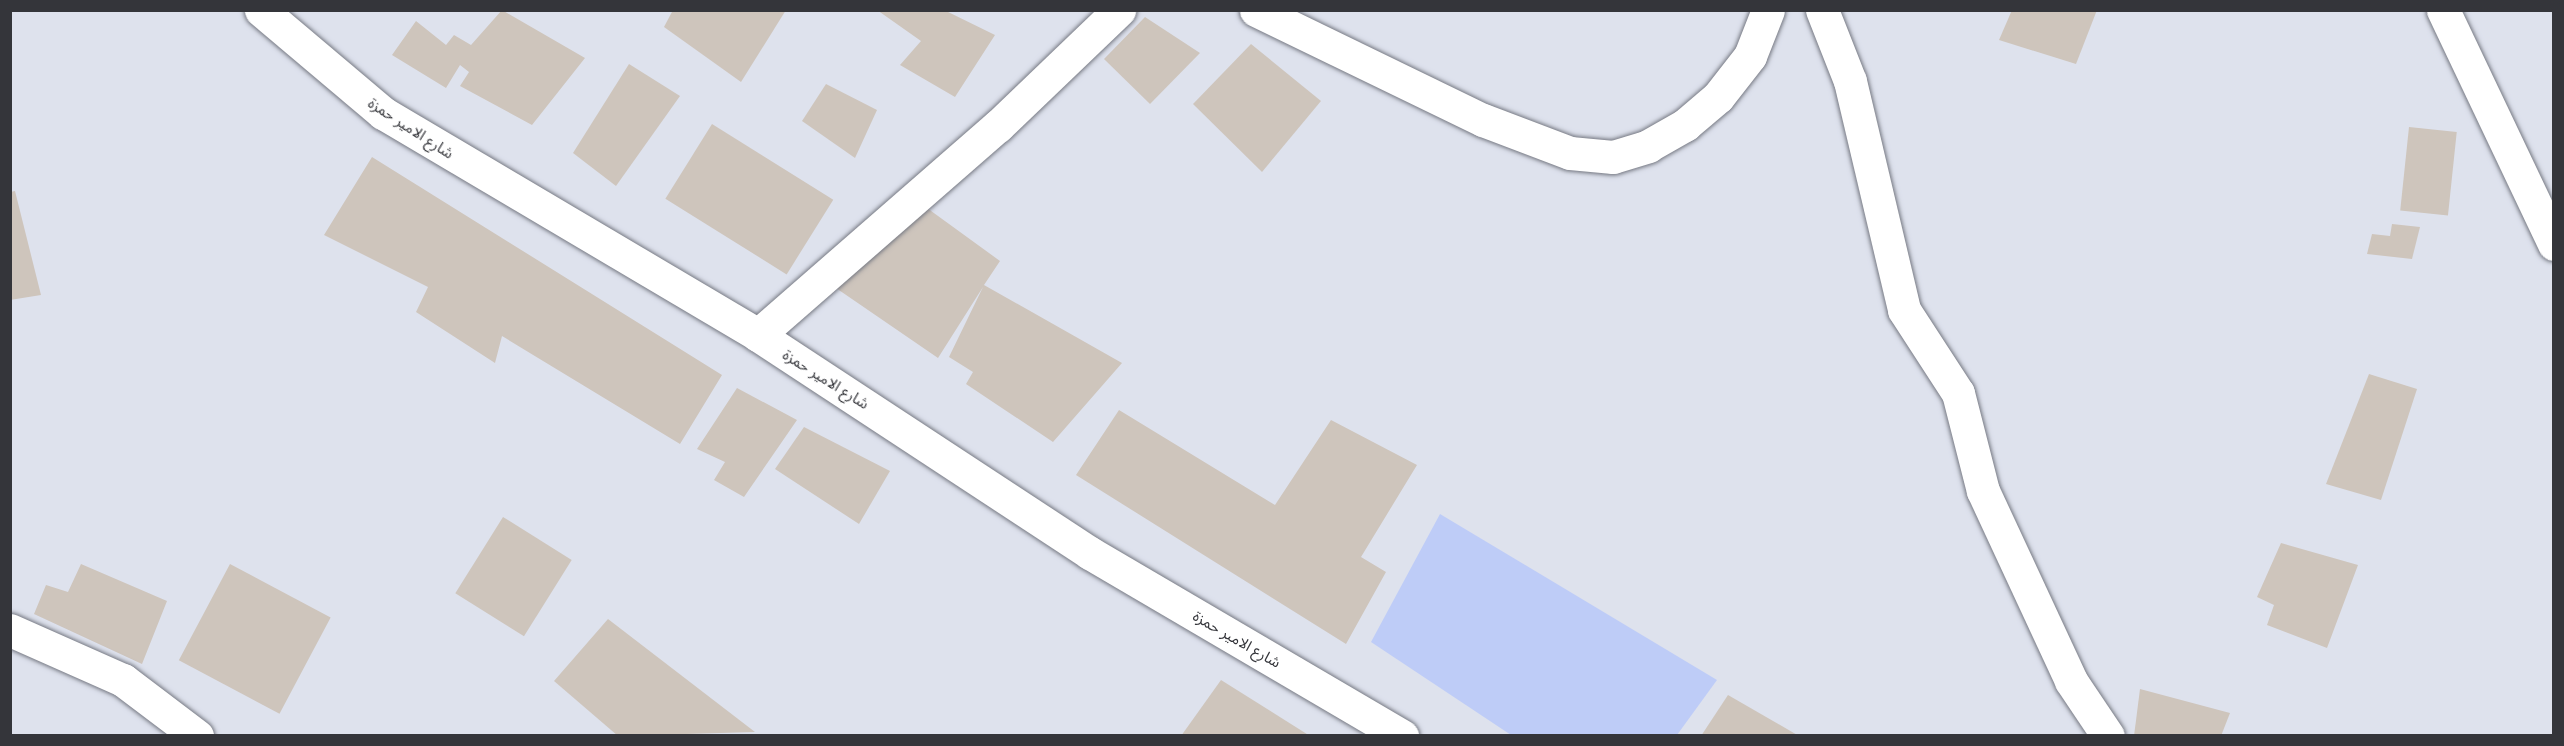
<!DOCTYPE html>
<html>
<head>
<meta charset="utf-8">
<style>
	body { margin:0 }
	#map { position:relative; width:2564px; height:746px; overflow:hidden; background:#dee2ed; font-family:Helvetica,"Noto Sans Arabic",sans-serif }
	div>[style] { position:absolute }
	.green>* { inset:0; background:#beccf7 }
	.building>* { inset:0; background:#cec5bc; transform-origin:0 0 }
	.roads { filter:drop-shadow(0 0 2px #767983) drop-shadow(0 0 2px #767983) }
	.minor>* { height:33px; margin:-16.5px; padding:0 16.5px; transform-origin:16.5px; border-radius:16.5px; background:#fff }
	.major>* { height:33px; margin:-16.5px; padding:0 16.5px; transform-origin:16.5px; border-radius:16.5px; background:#fff }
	span { translate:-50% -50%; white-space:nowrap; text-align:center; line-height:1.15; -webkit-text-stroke:6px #fff; paint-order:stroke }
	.street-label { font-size:15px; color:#34353a }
	.frame { position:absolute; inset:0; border:12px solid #34353a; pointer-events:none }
</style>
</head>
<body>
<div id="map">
	<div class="green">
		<div style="clip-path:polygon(1440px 514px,1717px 680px,1677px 735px,1511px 735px,1371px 642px)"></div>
	</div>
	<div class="building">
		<div style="clip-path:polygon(502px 10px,585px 58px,532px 125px,460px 86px,469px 72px,460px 65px,446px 88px,392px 55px,416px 21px,446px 45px,454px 35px,471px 45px)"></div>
		<div style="clip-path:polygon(673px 10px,786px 10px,741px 82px,664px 27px)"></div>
		<div style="clip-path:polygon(877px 10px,944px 10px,995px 35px,955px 97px,900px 65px,921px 41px)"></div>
		<div style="clip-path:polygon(2012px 10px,2097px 10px,2076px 64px,1999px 40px)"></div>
		<div style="clip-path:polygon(1145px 17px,1200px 53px,1150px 104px,1104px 59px)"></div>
		<div style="clip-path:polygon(1251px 44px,1321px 101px,1262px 172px,1193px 104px)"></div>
		<div style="clip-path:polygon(629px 64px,680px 96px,616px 186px,573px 153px)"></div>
		<div style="clip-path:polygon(826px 84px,877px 110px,855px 158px,802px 121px)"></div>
		<div style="left:712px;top:124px;width:143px;height:88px;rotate:32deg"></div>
		<div style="left:2409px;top:127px;width:48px;height:84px;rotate:6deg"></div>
		<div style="clip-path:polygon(372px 157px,722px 375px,680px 444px,502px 336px,495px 363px,416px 312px,428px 287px,324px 235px)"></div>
		<div style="clip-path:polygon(15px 191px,41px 295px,10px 300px,10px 192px)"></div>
		<div style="clip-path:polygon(927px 208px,1000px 261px,984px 285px,1122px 363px,1053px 442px,966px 384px,973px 372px,949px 357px,983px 287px,938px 358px,833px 286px)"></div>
		<div style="clip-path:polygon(2392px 224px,2420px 227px,2412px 259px,2367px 254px,2372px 234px,2390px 236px)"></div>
		<div style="clip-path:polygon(2369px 374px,2417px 389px,2381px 500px,2326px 484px)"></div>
		<div style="clip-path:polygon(737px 388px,797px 420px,744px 497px,714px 480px,725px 462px,697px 449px)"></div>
		<div style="clip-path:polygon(1119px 410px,1275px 505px,1331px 420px,1417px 465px,1361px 557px,1386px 572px,1346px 644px,1076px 475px)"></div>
		<div style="clip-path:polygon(804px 427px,890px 471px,859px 524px,775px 469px)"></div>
		<div style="left:503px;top:517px;width:81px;height:90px;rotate:32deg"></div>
		<div style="clip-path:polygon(2281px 543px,2358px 565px,2327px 648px,2267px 625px,2274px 605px,2257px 597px)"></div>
		<div style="clip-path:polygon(81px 564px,167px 601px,142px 664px,34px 614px,46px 585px,68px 592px)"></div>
		<div style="left:230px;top:564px;width:114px;height:109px;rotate:28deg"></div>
		<div style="clip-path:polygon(608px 619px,755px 732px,618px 736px,554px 681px)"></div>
		<div style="clip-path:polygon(1221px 680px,1310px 736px,1181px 736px)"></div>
		<div style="clip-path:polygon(2140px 689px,2230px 713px,2221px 736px,2134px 736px)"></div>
		<div style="clip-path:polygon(1728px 695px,1799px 736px,1701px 736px)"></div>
	</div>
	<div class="roads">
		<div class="minor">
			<div style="left:1256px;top:10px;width:252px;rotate:25.9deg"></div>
			<div style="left:1483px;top:120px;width:93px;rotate:20.8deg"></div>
			<div style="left:1570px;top:153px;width:43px;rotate:5.3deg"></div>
			<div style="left:1613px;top:157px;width:37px;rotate:-17deg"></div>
			<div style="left:1648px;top:146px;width:43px;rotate:-29.6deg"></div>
			<div style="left:1685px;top:125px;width:43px;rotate:-40.3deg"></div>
			<div style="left:1718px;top:97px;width:52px;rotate:-52deg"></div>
			<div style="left:1750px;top:56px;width:49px;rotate:-68.6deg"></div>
			<div style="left:1822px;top:10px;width:76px;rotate:68.5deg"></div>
			<div style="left:1850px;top:81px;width:235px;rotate:76.7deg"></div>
			<div style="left:1904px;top:310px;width:99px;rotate:57deg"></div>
			<div style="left:1958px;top:393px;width:101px;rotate:75.7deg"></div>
			<div style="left:1983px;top:491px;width:209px;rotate:65.1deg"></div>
			<div style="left:2071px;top:681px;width:66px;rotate:56.1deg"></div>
			<div style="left:2443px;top:10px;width:259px;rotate:64.6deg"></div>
			<div style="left:758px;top:335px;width:318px;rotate:-41.1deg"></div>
			<div style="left:998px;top:126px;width:168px;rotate:-43.8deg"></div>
			<div style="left:10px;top:630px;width:124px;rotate:23.9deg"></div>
			<div style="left:123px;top:680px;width:93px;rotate:37.1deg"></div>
		</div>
		<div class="major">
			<div style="left:261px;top:10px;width:160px;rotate:40.2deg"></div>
			<div style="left:383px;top:113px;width:436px;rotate:30.6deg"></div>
			<div style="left:758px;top:335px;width:397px;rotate:33.3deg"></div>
			<div style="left:1090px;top:553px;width:362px;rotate:30.4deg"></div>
		</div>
	</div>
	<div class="street-label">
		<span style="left:411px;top:128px;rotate:33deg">شارع الامير حمزة</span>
		<span style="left:826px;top:379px;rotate:32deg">شارع الامير حمزة</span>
		<span style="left:1237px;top:639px;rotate:30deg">شارع الامير حمزة</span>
	</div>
	<div class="frame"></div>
</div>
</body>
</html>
